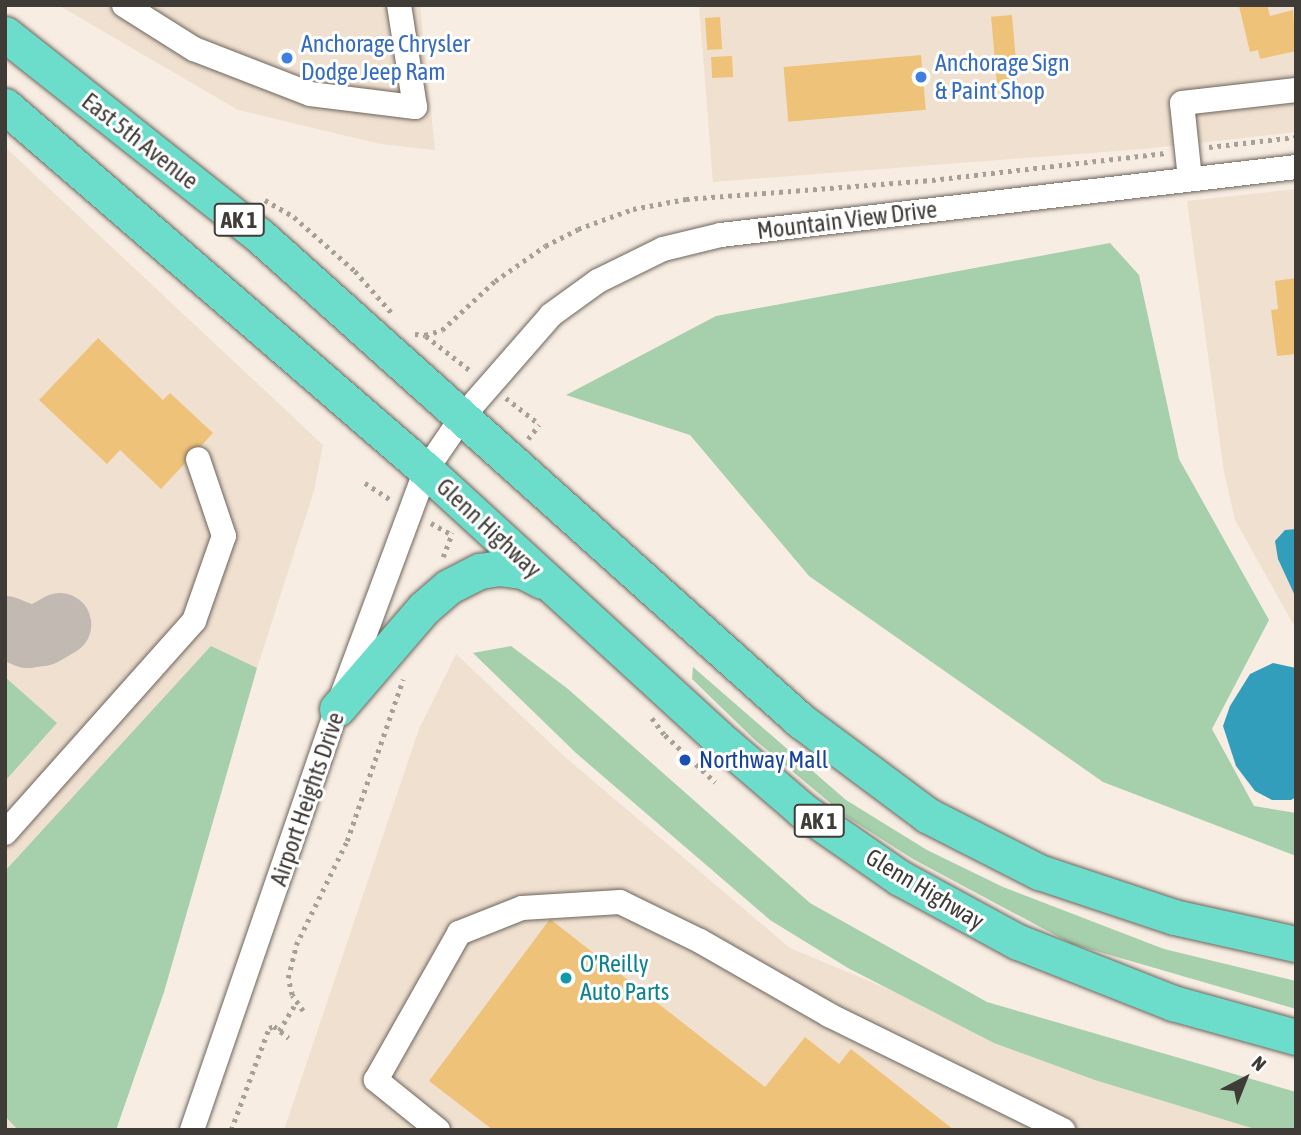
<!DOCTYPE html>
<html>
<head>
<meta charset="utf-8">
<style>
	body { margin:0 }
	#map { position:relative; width:1301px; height:1135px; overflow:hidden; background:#f7ede3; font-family:"Asap Condensed",sans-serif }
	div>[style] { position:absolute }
	.built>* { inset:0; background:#f0e0d0 }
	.green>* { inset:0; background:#a6cfac }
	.water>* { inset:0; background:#339ebc }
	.taxiway>* { height:63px; margin:-31.5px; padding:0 31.5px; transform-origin:31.5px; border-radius:31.5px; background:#c2bab2 }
	.building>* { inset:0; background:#efc279; transform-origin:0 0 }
	.path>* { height:4.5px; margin-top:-2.25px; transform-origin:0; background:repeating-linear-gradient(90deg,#a7a098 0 3.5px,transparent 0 8.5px) }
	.roads { filter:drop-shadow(0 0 2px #6d655c) drop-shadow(0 0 2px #6d655c) }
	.minor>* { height:24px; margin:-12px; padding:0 12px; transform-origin:12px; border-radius:12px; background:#fff }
	.highway>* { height:35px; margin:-17.5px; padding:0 17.5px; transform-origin:17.5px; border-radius:17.5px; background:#6dddcb }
	.dots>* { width:19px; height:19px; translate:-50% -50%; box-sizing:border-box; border:4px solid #fff; border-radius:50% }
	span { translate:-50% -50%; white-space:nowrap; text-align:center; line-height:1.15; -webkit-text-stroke:6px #fff; paint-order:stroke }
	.shield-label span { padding:2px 5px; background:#fff; border:2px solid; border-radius:5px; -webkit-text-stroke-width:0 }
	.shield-label { font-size:23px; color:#3f3b37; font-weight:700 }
	.shop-label { font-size:24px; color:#366cbe }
	.left { translate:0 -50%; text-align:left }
	.street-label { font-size:24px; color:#3f3b37 }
	.transit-label { font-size:24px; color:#164399 }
	.culture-label { font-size:24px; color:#0d838f }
	.frame { position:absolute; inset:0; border:7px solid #3f3b37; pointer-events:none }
	.north { position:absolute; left:1210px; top:1044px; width:70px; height:70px; -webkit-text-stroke:5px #fff; paint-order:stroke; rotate:42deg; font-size:19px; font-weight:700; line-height:28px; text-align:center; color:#3f3b37 }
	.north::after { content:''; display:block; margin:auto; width:24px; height:32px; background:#3f3b37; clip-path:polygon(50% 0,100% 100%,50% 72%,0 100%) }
</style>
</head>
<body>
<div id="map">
	<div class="built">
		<div style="clip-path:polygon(58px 5px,420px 5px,435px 150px,380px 144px,238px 110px)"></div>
		<div style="clip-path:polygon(699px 5px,1296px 5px,1296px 132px,1143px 149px,713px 182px)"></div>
		<div style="clip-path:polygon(5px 147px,323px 445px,314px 491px,257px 668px,164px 992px,116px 1130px,5px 1130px)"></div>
		<div style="clip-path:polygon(1296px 189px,1296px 629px,1235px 520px,1224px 472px,1187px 201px)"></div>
		<div style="clip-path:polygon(456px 654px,565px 757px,790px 948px,1000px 1036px,1296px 1125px,1296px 1130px,284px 1130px,419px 729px)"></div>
	</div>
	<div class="green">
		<div style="clip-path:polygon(1110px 243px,1139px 275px,1179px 459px,1269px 620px,1212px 729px,1254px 806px,1296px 813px,1296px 856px,1103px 782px,809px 576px,690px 435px,566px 395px,716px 316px)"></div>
		<div style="clip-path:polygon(211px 646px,257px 668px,164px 992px,116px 1130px,18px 1130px,5px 1116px,5px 871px)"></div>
		<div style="clip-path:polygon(511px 646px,568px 689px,810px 903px,987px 1002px,1296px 1092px,1296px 1130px,1258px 1130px,1095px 1080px,994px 1043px,848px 968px,770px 920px,576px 753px,473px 653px)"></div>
		<div style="clip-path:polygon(693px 667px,846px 800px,927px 850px,1003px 887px,1164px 949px,1296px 981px,1296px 1009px,1072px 944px,913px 859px,847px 817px,755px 740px,692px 679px)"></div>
		<div style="clip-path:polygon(5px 677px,57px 723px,5px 781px)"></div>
	</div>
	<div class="water">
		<div style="clip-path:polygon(1296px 529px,1296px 598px,1278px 559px,1275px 541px,1285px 530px)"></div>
		<div style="clip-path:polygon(1273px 663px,1296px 668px,1296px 797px,1291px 800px,1272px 800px,1255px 791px,1236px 766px,1223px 726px,1230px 706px,1250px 674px)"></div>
	</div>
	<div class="taxiway">
		<div style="left:5px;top:627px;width:24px;rotate:22deg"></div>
		<div style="left:27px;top:636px;width:15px;rotate:-8deg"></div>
		<div style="left:42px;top:634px;width:20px;rotate:-30deg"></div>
	</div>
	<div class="building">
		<div style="clip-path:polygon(1267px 5px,1270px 16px,1293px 10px,1296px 51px,1260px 59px,1258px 50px,1250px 52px,1239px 6px)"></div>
		<div style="left:1012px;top:15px;width:71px;height:21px;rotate:85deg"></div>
		<div style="left:720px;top:17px;width:32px;height:15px;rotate:86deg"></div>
		<div style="left:921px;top:55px;width:55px;height:138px;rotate:85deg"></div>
		<div style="left:732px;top:56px;width:21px;height:21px;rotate:87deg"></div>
		<div style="clip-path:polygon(1296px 278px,1296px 354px,1277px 356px,1271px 310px,1278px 309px,1275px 281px)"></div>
		<div style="clip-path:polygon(98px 338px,163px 400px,170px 393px,213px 433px,161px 489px,120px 450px,107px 464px,39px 400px)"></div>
		<div style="clip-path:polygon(550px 919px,765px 1087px,805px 1037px,839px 1064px,851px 1049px,954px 1130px,493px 1130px,429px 1081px)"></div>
	</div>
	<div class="path">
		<div style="left:1209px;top:147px;width:88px;rotate:-6.6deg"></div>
		<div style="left:265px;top:200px;width:34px;rotate:30deg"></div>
		<div style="left:294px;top:217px;width:81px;rotate:41.5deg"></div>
		<div style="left:355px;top:271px;width:55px;rotate:48.7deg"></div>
		<div style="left:415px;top:334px;width:10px;rotate:6deg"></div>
		<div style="left:425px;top:335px;width:18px;rotate:-16deg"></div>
		<div style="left:442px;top:330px;width:72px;rotate:-42.8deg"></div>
		<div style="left:495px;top:281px;width:61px;rotate:-35deg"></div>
		<div style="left:545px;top:246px;width:37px;rotate:-27deg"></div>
		<div style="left:578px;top:229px;width:59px;rotate:-20deg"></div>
		<div style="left:633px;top:209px;width:54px;rotate:-10.7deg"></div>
		<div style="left:686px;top:199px;width:247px;rotate:-4.4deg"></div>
		<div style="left:932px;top:180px;width:235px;rotate:-6.6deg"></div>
		<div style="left:426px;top:336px;width:57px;rotate:37.9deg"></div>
		<div style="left:506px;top:398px;width:39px;rotate:38deg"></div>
		<div style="left:528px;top:439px;width:18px;rotate:-52deg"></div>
		<div style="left:365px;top:483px;width:30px;rotate:33deg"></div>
		<div style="left:431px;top:523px;width:23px;rotate:29deg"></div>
		<div style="left:443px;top:557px;width:26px;rotate:-69deg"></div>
		<div style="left:652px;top:718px;width:21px;rotate:53deg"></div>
		<div style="left:665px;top:735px;width:69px;rotate:43.2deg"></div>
		<div style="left:303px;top:1011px;width:19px;rotate:-125deg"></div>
		<div style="left:292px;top:995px;width:17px;rotate:-103deg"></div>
		<div style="left:288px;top:978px;width:34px;rotate:-76deg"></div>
		<div style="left:296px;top:945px;width:116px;rotate:-63.9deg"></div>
		<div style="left:347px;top:841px;width:171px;rotate:-70.9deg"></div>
		<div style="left:279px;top:1031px;width:33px;rotate:-59deg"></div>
		<div style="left:231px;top:1130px;width:109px;rotate:-69.6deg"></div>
		<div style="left:269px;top:1028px;width:5px;rotate:-22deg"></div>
		<div style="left:274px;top:1026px;width:19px;rotate:39deg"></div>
	</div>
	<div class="roads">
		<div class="minor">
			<div style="left:124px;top:5px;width:83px;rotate:32.2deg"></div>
			<div style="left:194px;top:49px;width:124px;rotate:21.2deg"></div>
			<div style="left:310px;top:94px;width:106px;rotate:7.1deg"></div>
			<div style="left:415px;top:107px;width:103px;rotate:-98.9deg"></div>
			<div style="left:1190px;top:179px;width:76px;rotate:-96deg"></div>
			<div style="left:1182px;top:103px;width:115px;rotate:-6.5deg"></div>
			<div style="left:5px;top:833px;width:284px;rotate:-48.3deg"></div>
			<div style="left:194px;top:621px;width:90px;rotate:-70.6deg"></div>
			<div style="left:224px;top:536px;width:81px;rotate:-108.7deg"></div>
			<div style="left:192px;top:1130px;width:445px;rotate:-71deg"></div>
			<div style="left:337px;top:709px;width:255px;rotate:-69.6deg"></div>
			<div style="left:426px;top:470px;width:65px;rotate:-55.6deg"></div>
			<div style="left:463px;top:416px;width:134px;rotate:-48.9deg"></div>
			<div style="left:551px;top:315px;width:58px;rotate:-35.9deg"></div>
			<div style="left:598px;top:281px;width:72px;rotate:-26.2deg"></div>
			<div style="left:663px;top:249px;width:60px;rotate:-13.6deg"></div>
			<div style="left:721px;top:235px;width:579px;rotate:-6.74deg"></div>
			<div style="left:438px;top:1130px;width:80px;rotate:-141.1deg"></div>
			<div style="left:376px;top:1080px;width:169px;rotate:-60.5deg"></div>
			<div style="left:459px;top:933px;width:68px;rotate:-21.6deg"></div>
			<div style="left:522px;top:908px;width:98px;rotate:-3.5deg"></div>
			<div style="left:620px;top:902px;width:89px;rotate:26deg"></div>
			<div style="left:700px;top:941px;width:149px;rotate:29.8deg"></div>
			<div style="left:829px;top:1015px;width:261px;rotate:26.2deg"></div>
		</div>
		<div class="highway">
			<div style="left:5px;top:34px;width:325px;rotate:38.4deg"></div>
			<div style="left:260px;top:236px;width:727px;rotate:41.88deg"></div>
			<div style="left:801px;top:721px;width:157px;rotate:36.7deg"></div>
			<div style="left:927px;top:815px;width:126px;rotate:27deg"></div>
			<div style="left:1039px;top:872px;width:142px;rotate:18.4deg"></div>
			<div style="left:1174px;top:917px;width:125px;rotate:12.5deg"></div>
			<div style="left:5px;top:106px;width:557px;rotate:40.85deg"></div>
			<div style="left:426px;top:470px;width:394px;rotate:42.5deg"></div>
			<div style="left:716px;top:736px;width:113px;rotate:40.7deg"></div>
			<div style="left:802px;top:810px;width:119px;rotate:34.8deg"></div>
			<div style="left:900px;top:878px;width:134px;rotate:28.5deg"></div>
			<div style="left:1018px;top:942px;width:167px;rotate:21.5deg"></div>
			<div style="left:1173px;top:1003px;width:128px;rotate:15.5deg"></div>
			<div style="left:337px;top:709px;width:133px;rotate:-49.3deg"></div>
			<div style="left:424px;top:608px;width:32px;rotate:-41deg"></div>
			<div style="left:448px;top:587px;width:36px;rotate:-27deg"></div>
			<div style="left:480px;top:571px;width:18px;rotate:-9deg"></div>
			<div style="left:498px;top:568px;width:25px;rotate:7deg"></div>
			<div style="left:523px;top:571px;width:21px;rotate:28deg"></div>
		</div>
	</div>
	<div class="dots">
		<div style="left:287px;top:58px;background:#3f7fe0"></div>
		<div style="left:921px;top:77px;background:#3f7fe0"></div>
		<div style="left:685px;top:760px;background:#1a4fb4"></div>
		<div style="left:566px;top:978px;background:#0f9aa8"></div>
	</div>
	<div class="shield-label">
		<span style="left:239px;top:220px">AK 1</span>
		<span style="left:819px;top:821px">AK 1</span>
	</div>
	<div class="shop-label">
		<span class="left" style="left:301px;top:58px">Anchorage Chrysler<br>Dodge Jeep Ram</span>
		<span class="left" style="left:935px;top:77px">Anchorage Sign<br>&amp; Paint Shop</span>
	</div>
	<div class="street-label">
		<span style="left:140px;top:141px;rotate:38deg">East 5th Avenue</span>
		<span style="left:847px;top:220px;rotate:-7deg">Mountain View Drive</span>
		<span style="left:489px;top:528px;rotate:43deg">Glenn Highway</span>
		<span style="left:307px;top:799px;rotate:-71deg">Airport Heights Drive</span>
		<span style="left:925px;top:889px;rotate:31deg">Glenn Highway</span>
	</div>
	<div class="transit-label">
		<span class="left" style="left:699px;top:760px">Northway Mall</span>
	</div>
	<div class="culture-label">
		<span class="left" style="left:580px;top:978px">O'Reilly<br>Auto Parts</span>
	</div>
	<div class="frame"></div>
	<div class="north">N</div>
</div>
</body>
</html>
